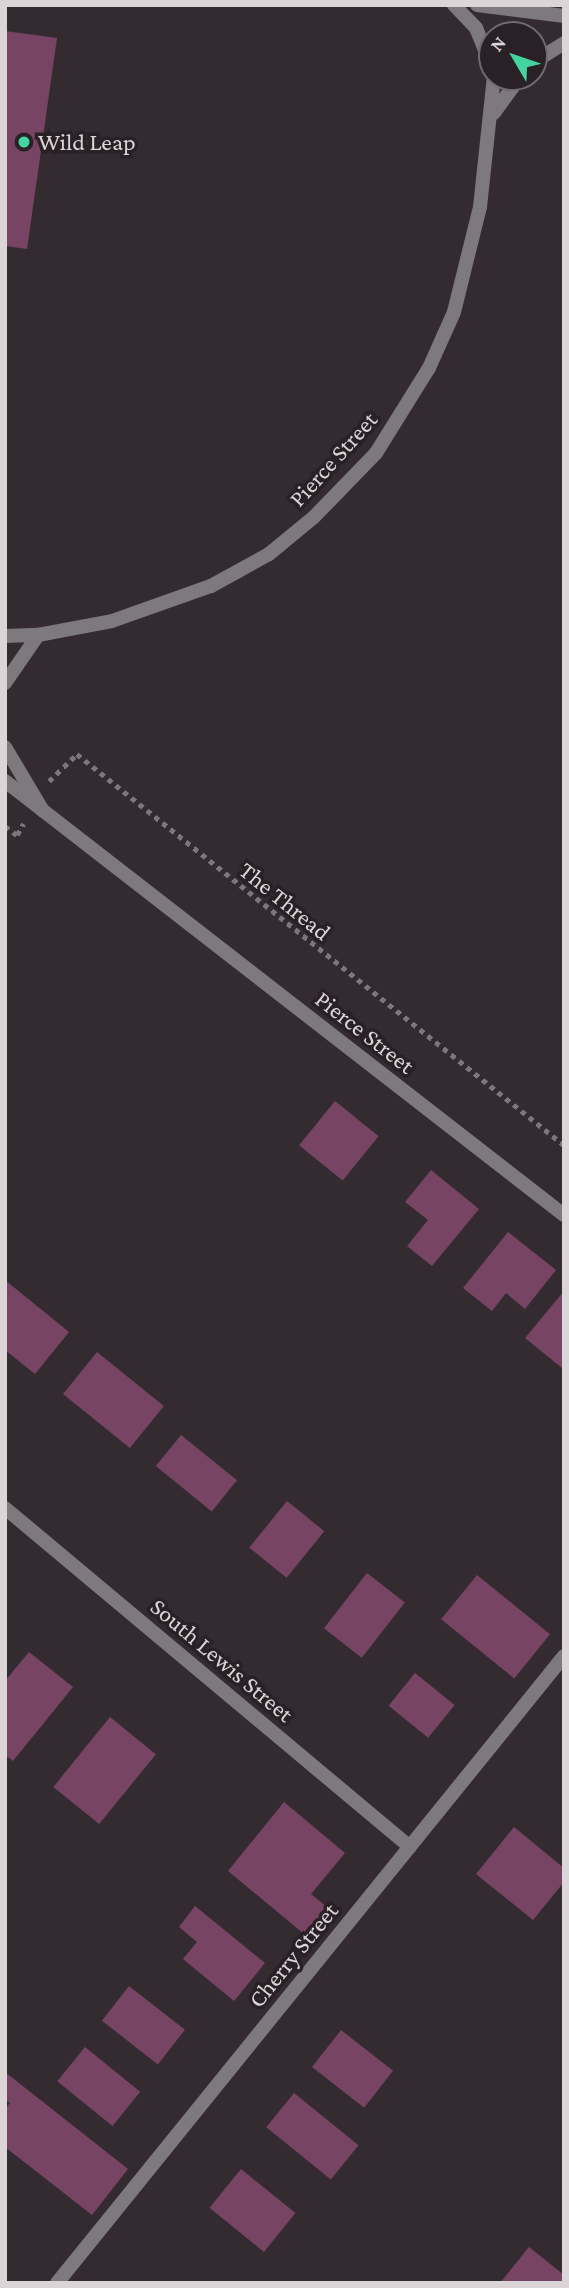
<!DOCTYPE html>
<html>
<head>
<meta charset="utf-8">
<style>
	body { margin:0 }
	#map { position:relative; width:569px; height:2288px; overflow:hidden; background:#342b30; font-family:"Crimson Pro",serif }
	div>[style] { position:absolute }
	.building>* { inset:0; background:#774563; transform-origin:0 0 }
	.path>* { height:4.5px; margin-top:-2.25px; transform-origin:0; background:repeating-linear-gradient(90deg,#7e767a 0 5px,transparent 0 10px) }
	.service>* { height:14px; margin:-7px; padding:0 7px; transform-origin:7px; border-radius:7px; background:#7e797c }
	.minor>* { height:14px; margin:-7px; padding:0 7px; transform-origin:7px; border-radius:7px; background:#7e797c }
	.tertiary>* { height:14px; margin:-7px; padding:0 7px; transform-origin:7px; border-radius:7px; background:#7e797c }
	.dots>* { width:19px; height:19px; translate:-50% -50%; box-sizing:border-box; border:4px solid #2a2126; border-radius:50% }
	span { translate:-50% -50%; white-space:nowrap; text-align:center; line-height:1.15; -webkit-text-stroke:7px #2a2126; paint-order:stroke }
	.poi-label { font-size:24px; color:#dbd5d8 }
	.left { translate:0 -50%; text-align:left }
	.street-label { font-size:24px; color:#dbd5d8 }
	.frame { position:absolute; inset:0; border:7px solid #dbd5d8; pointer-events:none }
	.north { position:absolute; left:478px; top:21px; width:70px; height:70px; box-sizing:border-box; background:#2a2126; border:2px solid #71696d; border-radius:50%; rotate:309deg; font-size:19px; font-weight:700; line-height:28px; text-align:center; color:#dbd5d8 }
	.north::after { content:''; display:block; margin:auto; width:24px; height:32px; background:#44d49f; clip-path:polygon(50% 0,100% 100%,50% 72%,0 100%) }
</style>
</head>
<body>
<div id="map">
	<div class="building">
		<div style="clip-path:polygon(5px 31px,57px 38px,27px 249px,5px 246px)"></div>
		<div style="left:335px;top:1101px;width:56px;height:57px;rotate:39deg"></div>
		<div style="clip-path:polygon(431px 1170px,479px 1209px,432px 1266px,407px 1246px,428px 1220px,405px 1202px)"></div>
		<div style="clip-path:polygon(508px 1232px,556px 1270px,525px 1309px,506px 1293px,492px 1311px,463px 1288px)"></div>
		<div style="clip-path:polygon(5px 1280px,69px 1332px,35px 1374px,5px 1350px)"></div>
		<div style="clip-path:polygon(564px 1291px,564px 1365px,562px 1368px,525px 1338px)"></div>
		<div style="left:97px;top:1352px;width:86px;height:54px;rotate:39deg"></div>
		<div style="left:181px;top:1435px;width:72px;height:40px;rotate:39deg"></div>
		<div style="left:287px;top:1501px;width:48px;height:60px;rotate:39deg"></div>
		<div style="left:367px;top:1573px;width:48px;height:70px;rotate:38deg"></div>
		<div style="left:477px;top:1575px;width:94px;height:57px;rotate:39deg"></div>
		<div style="clip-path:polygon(29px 1652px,73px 1687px,13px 1761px,5px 1755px,5px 1681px)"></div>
		<div style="left:415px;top:1673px;width:51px;height:42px;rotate:39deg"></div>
		<div style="left:110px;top:1717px;width:59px;height:90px;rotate:39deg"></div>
		<div style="clip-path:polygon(284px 1802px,345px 1853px,311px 1894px,332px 1911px,309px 1938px,228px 1871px)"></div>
		<div style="clip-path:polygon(514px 1827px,564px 1868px,564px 1882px,533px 1920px,476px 1874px)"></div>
		<div style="clip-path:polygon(195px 1906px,265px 1963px,234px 2001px,183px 1959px,197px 1942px,179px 1927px)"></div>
		<div style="left:129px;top:1986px;width:71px;height:44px;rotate:38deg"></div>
		<div style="left:341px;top:2030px;width:66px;height:47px;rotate:38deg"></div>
		<div style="left:85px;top:2047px;width:71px;height:44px;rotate:39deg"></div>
		<div style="clip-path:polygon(5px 2072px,128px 2169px,92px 2215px,5px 2147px,5px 2109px,10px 2103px,5px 2099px)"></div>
		<div style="left:294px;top:2093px;width:83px;height:44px;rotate:39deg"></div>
		<div style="left:241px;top:2169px;width:70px;height:50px;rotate:39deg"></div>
		<div style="clip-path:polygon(529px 2247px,564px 2275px,564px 2283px,500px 2283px)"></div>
	</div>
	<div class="path">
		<div style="left:49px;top:781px;width:39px;rotate:-44deg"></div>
		<div style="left:77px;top:754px;width:625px;rotate:38.76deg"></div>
		<div style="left:5px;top:826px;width:15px;rotate:37deg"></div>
		<div style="left:17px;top:835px;width:13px;rotate:-61deg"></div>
	</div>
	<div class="service">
		<div style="left:5px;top:781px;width:708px;rotate:37.83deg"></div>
	</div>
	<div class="minor">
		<div style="left:5px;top:683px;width:58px;rotate:-55.5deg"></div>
		<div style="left:5px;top:747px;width:74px;rotate:59.3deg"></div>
		<div style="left:5px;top:1508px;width:528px;rotate:39.93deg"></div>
		<div style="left:57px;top:2283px;width:806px;rotate:-51.04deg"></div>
	</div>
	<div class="tertiary">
		<div style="left:454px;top:5px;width:32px;rotate:46deg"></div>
		<div style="left:476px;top:28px;width:42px;rotate:67.7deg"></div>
		<div style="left:477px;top:5px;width:88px;rotate:7.2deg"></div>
		<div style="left:534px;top:62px;width:36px;rotate:-32deg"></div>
		<div style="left:494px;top:113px;width:44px;rotate:-54.2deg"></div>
		<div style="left:5px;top:636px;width:33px;rotate:-2deg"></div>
		<div style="left:38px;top:635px;width:75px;rotate:-10.7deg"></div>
		<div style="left:112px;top:621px;width:105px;rotate:-19.5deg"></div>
		<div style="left:211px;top:586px;width:66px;rotate:-28.9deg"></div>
		<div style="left:269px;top:554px;width:58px;rotate:-39.4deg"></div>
		<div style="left:314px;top:517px;width:89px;rotate:-45.9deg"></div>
		<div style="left:376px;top:453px;width:100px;rotate:-58.1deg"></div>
		<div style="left:429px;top:368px;width:61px;rotate:-65.9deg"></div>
		<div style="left:454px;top:312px;width:108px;rotate:-76.1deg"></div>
		<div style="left:480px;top:207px;width:131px;rotate:-83.9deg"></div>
	</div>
	<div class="dots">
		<div style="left:24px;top:142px;background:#44d49f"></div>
	</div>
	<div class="poi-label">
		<span class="left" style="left:38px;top:142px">Wild Leap</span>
	</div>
	<div class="street-label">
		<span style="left:333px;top:459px;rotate:-48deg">Pierce Street</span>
		<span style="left:285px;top:901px;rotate:39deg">The Thread</span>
		<span style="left:365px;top:1032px;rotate:38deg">Pierce Street</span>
		<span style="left:222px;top:1660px;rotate:40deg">South Lewis Street</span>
		<span style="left:293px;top:1955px;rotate:-51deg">Cherry Street</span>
	</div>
	<div class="frame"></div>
	<div class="north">N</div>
</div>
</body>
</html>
